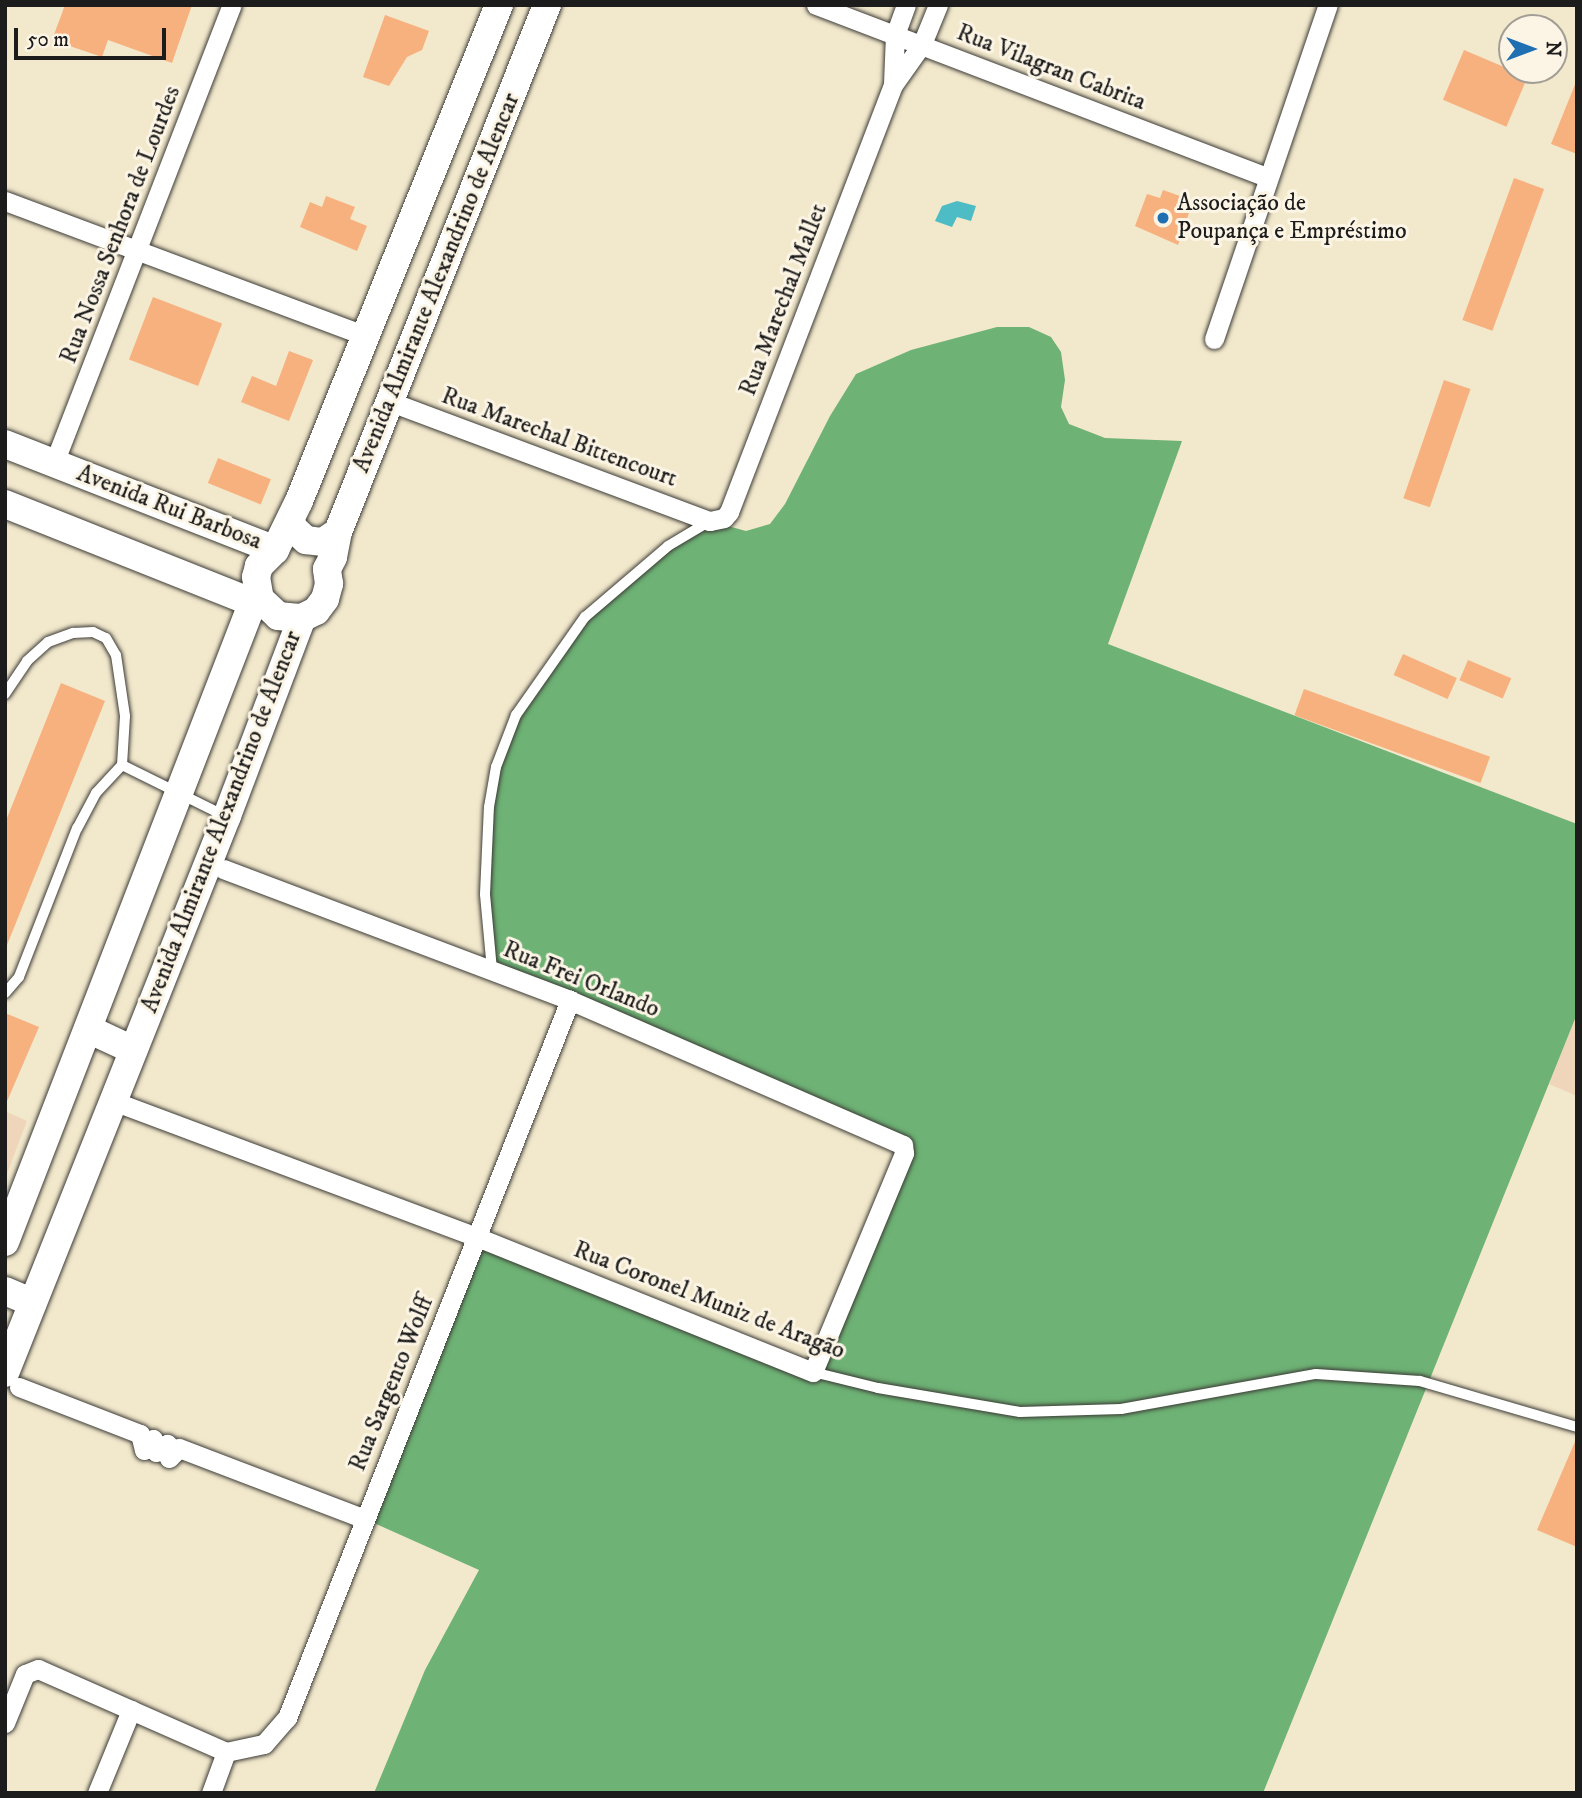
<!DOCTYPE html>
<html>
<head>
<meta charset="utf-8">
<style>
	body { margin:0 }
	#map { position:relative; width:1582px; height:1798px; overflow:hidden; background:#f2e8cc; font-family:"IM FELL DW Pica",serif }
	div>[style] { position:absolute }
	.built>* { inset:0; background:#efd6bb }
	.forest>* { inset:0; background:#6eb275 }
	.water>* { inset:0; background:#4dbcc4 }
	.building>* { inset:0; background:#f7b17f; transform-origin:0 0 }
	.roads { filter:drop-shadow(0 0 2px #3c3b36) drop-shadow(0 0 2px #3c3b36) }
	.lane>* { height:10px; margin:-5px; padding:0 5px; transform-origin:5px; border-radius:5px; background:#fff }
	.street>* { height:19px; margin:-9.5px; padding:0 9.5px; transform-origin:9.5px; border-radius:9.5px; background:#fff }
	.secondary>* { height:28px; margin:-14px; padding:0 14px; transform-origin:14px; border-radius:14px; background:#fff }
	.dots>* { width:19px; height:19px; translate:-50% -50%; box-sizing:border-box; border:4px solid #fcf5e5; border-radius:50% }
	span { translate:-50% -50%; white-space:nowrap; text-align:center; line-height:1.15; -webkit-text-stroke:6px #fcf5e5; paint-order:stroke }
	.street-label { font-size:24px; color:#1c1c1c }
	.poi-label { font-size:24px; color:#1c1c1c }
	.left { translate:0 -50%; text-align:left }
	.frame { position:absolute; inset:0; border:7px solid #1c1c1c; pointer-events:none }
	.north { position:absolute; left:1498px; top:14px; width:70px; height:70px; box-sizing:border-box; background:#fcf5e5; border:2px solid #a29e95; border-radius:50%; rotate:90deg; font-size:19px; font-weight:700; line-height:28px; text-align:center; color:#1c1c1c }
	.north::after { content:''; display:block; margin:auto; width:24px; height:32px; background:#1f6fb2; clip-path:polygon(50% 0,100% 100%,50% 72%,0 100%) }
	.scale { position:absolute; left:14px; top:28px; width:152px; height:32px; box-sizing:border-box; border:4px solid #1c1c1c; border-top:0; padding-left:9px; font-size:21px; line-height:24px; white-space:nowrap; color:#1c1c1c; -webkit-text-stroke:5px #fcf5e5; paint-order:stroke }
</style>
</head>
<body>
<div id="map">
	<div class="built">
		<div style="clip-path:polygon(1577px 1014px,1577px 1096px,1549px 1084px)"></div>
		<div style="clip-path:polygon(5px 1111px,27px 1121px,5px 1179px)"></div>
	</div>
	<div class="forest">
		<div style="clip-path:polygon(997px 327px,1029px 327px,1051px 337px,1061px 352px,1065px 380px,1061px 407px,1069px 424px,1105px 438px,1182px 441px,1108px 644px,1577px 824px,1577px 1014px,1263px 1793px,374px 1793px,425px 1670px,479px 1570px,365px 1519px,477px 1237px,812px 1372px,904px 1153px,492px 970px,485px 894px,489px 807px,516px 715px,585px 617px,632px 578px,710px 521px,746px 531px,770px 524px,785px 504px,830px 416px,856px 374px,911px 350px)"></div>
	</div>
	<div class="water">
		<div style="clip-path:polygon(957px 201px,976px 206px,971px 221px,957px 217px,952px 227px,935px 221px,942px 206px)"></div>
	</div>
	<div class="building">
		<div style="clip-path:polygon(65px 5px,192px 5px,172px 63px,108px 40px,102px 57px,52px 40px)"></div>
		<div style="clip-path:polygon(385px 15px,429px 31px,422px 50px,407px 57px,389px 86px,363px 77px)"></div>
		<div style="left:1464px;top:50px;width:69px;height:54px;rotate:23deg"></div>
		<div style="clip-path:polygon(1576px 82px,1577px 82px,1577px 154px,1551px 144px)"></div>
		<div style="left:1514px;top:178px;width:32px;height:151px;rotate:20deg"></div>
		<div style="clip-path:polygon(1163px 190px,1180px 196px,1178px 206px,1190px 210px,1178px 245px,1135px 226px,1147px 194px,1160px 198px)"></div>
		<div style="clip-path:polygon(326px 196px,355px 207px,350px 219px,367px 226px,357px 251px,300px 227px,310px 202px,322px 207px)"></div>
		<div style="left:153px;top:297px;width:74px;height:67px;rotate:21deg"></div>
		<div style="clip-path:polygon(289px 351px,313px 360px,289px 421px,241px 402px,252px 376px,276px 386px)"></div>
		<div style="left:1444px;top:380px;width:28px;height:125px;rotate:19deg"></div>
		<div style="left:218px;top:458px;width:57px;height:27px;rotate:22deg"></div>
		<div style="left:1403px;top:654px;width:59px;height:23px;rotate:24deg"></div>
		<div style="left:1468px;top:660px;width:47px;height:22px;rotate:23deg"></div>
		<div style="clip-path:polygon(61px 683px,105px 701px,5px 950px,5px 823px)"></div>
		<div style="left:1304px;top:689px;width:198px;height:28px;rotate:20deg"></div>
		<div style="clip-path:polygon(5px 1013px,39px 1027px,5px 1106px)"></div>
		<div style="clip-path:polygon(1577px 1437px,1577px 1547px,1537px 1530px)"></div>
	</div>
	<div class="roads">
		<div class="lane">
			<div style="left:5px;top:694px;width:40px;rotate:-56deg"></div>
			<div style="left:27px;top:661px;width:28px;rotate:-42deg"></div>
			<div style="left:48px;top:642px;width:27px;rotate:-20deg"></div>
			<div style="left:73px;top:633px;width:20px;rotate:-3deg"></div>
			<div style="left:93px;top:632px;width:14px;rotate:25deg"></div>
			<div style="left:106px;top:638px;width:20px;rotate:60deg"></div>
			<div style="left:116px;top:655px;width:62px;rotate:81.6deg"></div>
			<div style="left:125px;top:716px;width:49px;rotate:93.5deg"></div>
			<div style="left:122px;top:765px;width:38px;rotate:133deg"></div>
			<div style="left:96px;top:793px;width:40px;rotate:118deg"></div>
			<div style="left:77px;top:828px;width:160px;rotate:111.3deg"></div>
			<div style="left:19px;top:977px;width:21px;rotate:131deg"></div>
			<div style="left:122px;top:765px;width:115px;rotate:26.3deg"></div>
			<div style="left:492px;top:970px;width:76px;rotate:-95.3deg"></div>
			<div style="left:485px;top:894px;width:87px;rotate:-87.4deg"></div>
			<div style="left:489px;top:807px;width:41px;rotate:-80.1deg"></div>
			<div style="left:496px;top:767px;width:56px;rotate:-69deg"></div>
			<div style="left:516px;top:715px;width:120px;rotate:-54.9deg"></div>
			<div style="left:585px;top:617px;width:109px;rotate:-40.5deg"></div>
			<div style="left:668px;top:546px;width:49px;rotate:-30.8deg"></div>
			<div style="left:813px;top:1372px;width:67px;rotate:13.8deg"></div>
			<div style="left:878px;top:1388px;width:144px;rotate:9.6deg"></div>
			<div style="left:1020px;top:1412px;width:101px;rotate:-1.7deg"></div>
			<div style="left:1121px;top:1409px;width:198px;rotate:-10.2deg"></div>
			<div style="left:1316px;top:1374px;width:104px;rotate:3.9deg"></div>
			<div style="left:1420px;top:1381px;width:164px;rotate:16.3deg"></div>
		</div>
		<div class="street">
			<div style="left:816px;top:5px;width:484px;rotate:20.9deg"></div>
			<div style="left:893px;top:84px;width:49px;rotate:-87.7deg"></div>
			<div style="left:895px;top:35px;width:32px;rotate:-70deg"></div>
			<div style="left:5px;top:201px;width:386px;rotate:20.5deg"></div>
			<div style="left:1214px;top:339px;width:353px;rotate:-71.2deg"></div>
			<div style="left:391px;top:402px;width:340px;rotate:20.5deg"></div>
			<div style="left:710px;top:521px;width:14px;rotate:-12deg"></div>
			<div style="left:724px;top:518px;width:8px;rotate:-50deg"></div>
			<div style="left:729px;top:512px;width:457px;rotate:-69deg"></div>
			<div style="left:893px;top:85px;width:50px;rotate:-54.7deg"></div>
			<div style="left:922px;top:44px;width:42px;rotate:-67.7deg"></div>
			<div style="left:54px;top:463px;width:491px;rotate:-68.8deg"></div>
			<div style="left:113px;top:1101px;width:389px;rotate:20.5deg"></div>
			<div style="left:477px;top:1237px;width:362px;rotate:21.9deg"></div>
			<div style="left:813px;top:1372px;width:237px;rotate:-67.4deg"></div>
			<div style="left:904px;top:1153px;width:8px;rotate:-97deg"></div>
			<div style="left:903px;top:1145px;width:363px;rotate:-156.5deg"></div>
			<div style="left:570px;top:1000px;width:371px;rotate:-159.3deg"></div>
			<div style="left:19px;top:1387px;width:130px;rotate:21.2deg"></div>
			<div style="left:140px;top:1434px;width:16px;rotate:76deg"></div>
			<div style="left:144px;top:1450px;width:14px;rotate:-51deg"></div>
			<div style="left:153px;top:1439px;width:13px;rotate:77deg"></div>
			<div style="left:156px;top:1452px;width:14px;rotate:-36deg"></div>
			<div style="left:167px;top:1444px;width:14px;rotate:82deg"></div>
			<div style="left:169px;top:1458px;width:14px;rotate:-45deg"></div>
			<div style="left:179px;top:1448px;width:199px;rotate:20.9deg"></div>
			<div style="left:5px;top:1723px;width:53px;rotate:-67.8deg"></div>
			<div style="left:25px;top:1674px;width:14px;rotate:-21deg"></div>
			<div style="left:38px;top:1669px;width:206px;rotate:23.8deg"></div>
			<div style="left:226px;top:1752px;width:39px;rotate:-12deg"></div>
			<div style="left:264px;top:1744px;width:35px;rotate:-49deg"></div>
			<div style="left:287px;top:1718px;width:772px;rotate:-68.49deg"></div>
			<div style="left:97px;top:1793px;width:90px;rotate:-67.7deg"></div>
			<div style="left:211px;top:1793px;width:44px;rotate:-69.9deg"></div>
		</div>
		<div class="secondary">
			<div style="left:499px;top:5px;width:535px;rotate:111.96deg"></div>
			<div style="left:299px;top:501px;width:55px;rotate:116.1deg"></div>
			<div style="left:275px;top:550px;width:23px;rotate:135deg"></div>
			<div style="left:259px;top:566px;width:11px;rotate:105deg"></div>
			<div style="left:256px;top:577px;width:22px;rotate:80deg"></div>
			<div style="left:260px;top:599px;width:25px;rotate:43deg"></div>
			<div style="left:278px;top:616px;width:24px;rotate:5deg"></div>
			<div style="left:302px;top:618px;width:16px;rotate:-27deg"></div>
			<div style="left:316px;top:611px;width:15px;rotate:-53deg"></div>
			<div style="left:325px;top:599px;width:16px;rotate:-75deg"></div>
			<div style="left:329px;top:584px;width:15px;rotate:-98deg"></div>
			<div style="left:327px;top:569px;width:13px;rotate:-63deg"></div>
			<div style="left:333px;top:557px;width:25px;rotate:-79deg"></div>
			<div style="left:338px;top:532px;width:567px;rotate:-68.37deg"></div>
			<div style="left:5px;top:444px;width:290px;rotate:21.4deg"></div>
			<div style="left:5px;top:504px;width:257px;rotate:21.7deg"></div>
			<div style="left:244px;top:599px;width:16px"></div>
			<div style="left:291px;top:520px;width:8px;rotate:76deg"></div>
			<div style="left:293px;top:528px;width:18px;rotate:43deg"></div>
			<div style="left:306px;top:540px;width:17px;rotate:7deg"></div>
			<div style="left:323px;top:542px;width:18px;rotate:-34deg"></div>
			<div style="left:88px;top:1029px;width:50px;rotate:25deg"></div>
			<div style="left:5px;top:1242px;width:676px;rotate:-68.83deg"></div>
			<div style="left:249px;top:612px;width:17px;rotate:-50deg"></div>
			<div style="left:5px;top:1291px;width:30px;rotate:23deg"></div>
			<div style="left:5px;top:1373px;width:600px;rotate:-68.27deg"></div>
			<div style="left:227px;top:816px;width:212px;rotate:-69.3deg"></div>
		</div>
	</div>
	<div class="dots">
		<div style="left:1163px;top:218px;background:#1f6fb2"></div>
	</div>
	<div class="street-label">
		<span style="left:1051px;top:68px;rotate:21deg">Rua Vilagran Cabrita</span>
		<span style="left:121px;top:225px;rotate:-69deg">Rua Nossa Senhora de Lourdes</span>
		<span style="left:437px;top:283px;rotate:-68deg">Avenida Almirante Alexandrino de Alencar</span>
		<span style="left:784px;top:300px;rotate:-69deg">Rua Marechal Mallet</span>
		<span style="left:559px;top:438px;rotate:20deg">Rua Marechal Bittencourt</span>
		<span style="left:169px;top:508px;rotate:21deg">Avenida Rui Barbosa</span>
		<span style="left:222px;top:822px;rotate:-69deg">Avenida Almirante Alexandrino de Alencar</span>
		<span style="left:581px;top:980px;rotate:22deg">Rua Frei Orlando</span>
		<span style="left:709px;top:1301px;rotate:21deg">Rua Coronel Muniz de Aragão</span>
		<span style="left:392px;top:1384px;rotate:-68deg">Rua Sargento Wolff</span>
	</div>
	<div class="poi-label">
		<span class="left" style="left:1177px;top:218px">Associação de<br>Poupança e Empréstimo</span>
	</div>
	<div class="frame"></div>
	<div class="north">N</div>
	<div class="scale">50 m</div>
</div>
</body>
</html>
